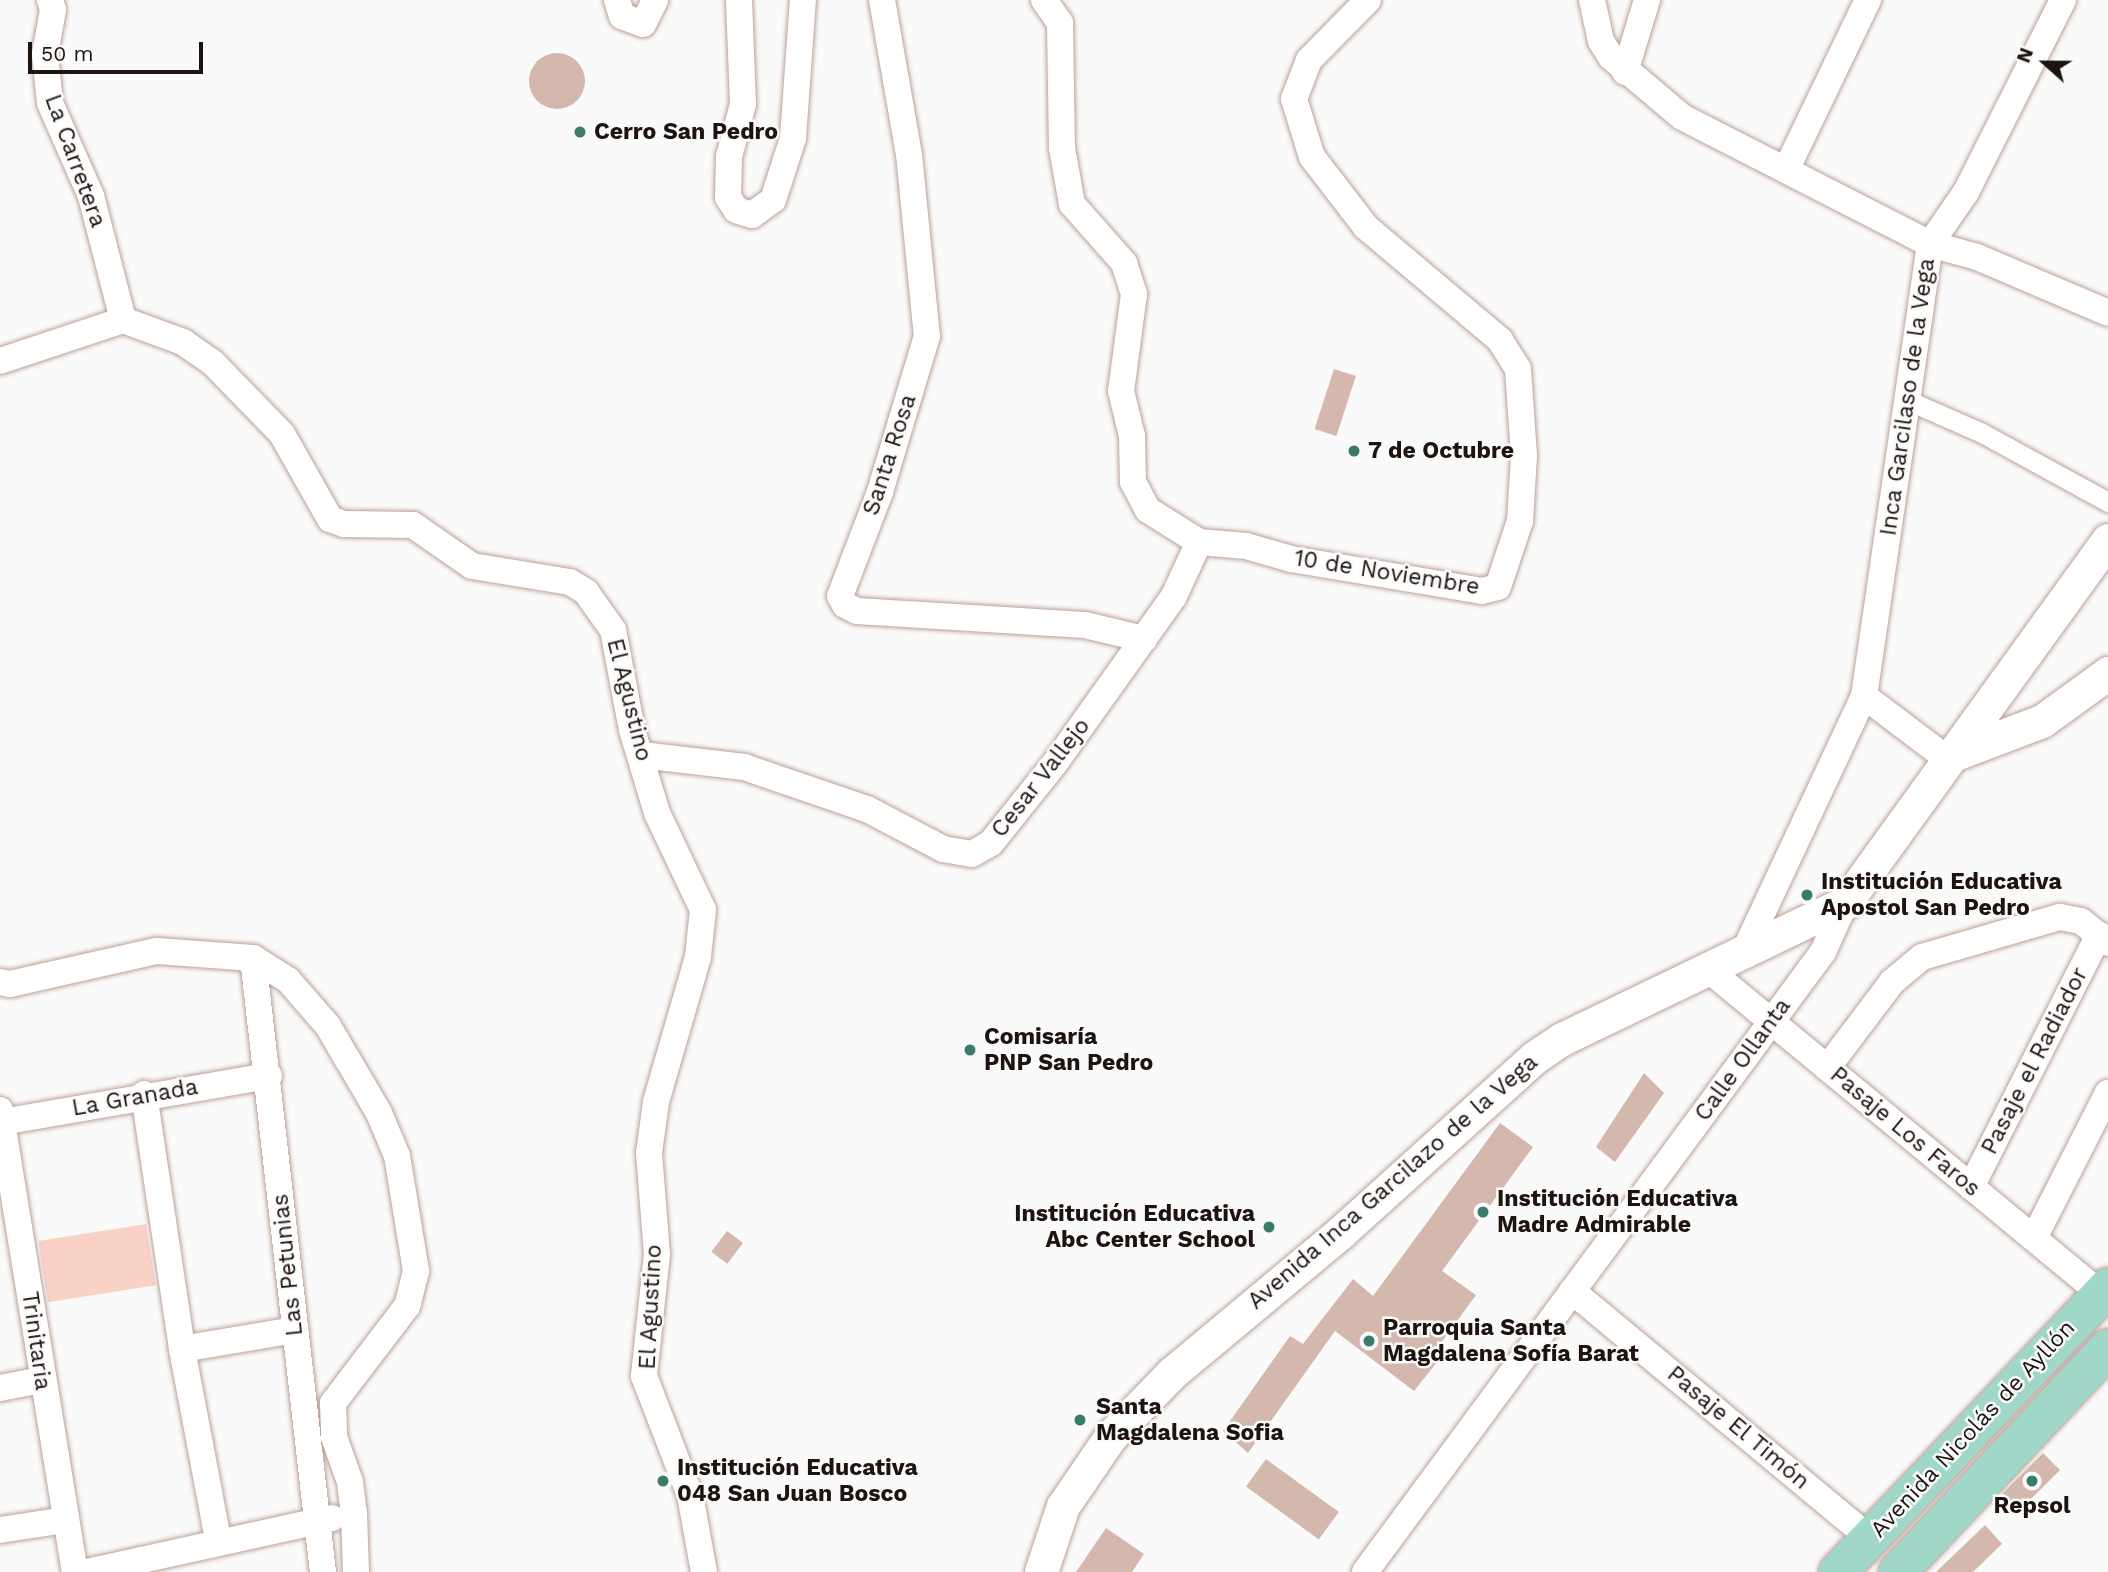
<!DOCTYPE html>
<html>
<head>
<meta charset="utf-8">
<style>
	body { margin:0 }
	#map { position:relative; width:2108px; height:1572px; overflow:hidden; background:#fafafa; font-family:"Work Sans",sans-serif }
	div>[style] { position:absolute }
	.green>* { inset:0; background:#f9d2c5; transform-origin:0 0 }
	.building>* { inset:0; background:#d4b7ad; transform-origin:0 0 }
	.round { border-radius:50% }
	.roads { filter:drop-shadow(0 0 2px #bca096) drop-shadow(0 0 2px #bca096) }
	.pedestrian>* { height:19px; margin:-9.5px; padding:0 9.5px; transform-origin:9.5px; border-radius:9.5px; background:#fff }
	.minor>* { height:26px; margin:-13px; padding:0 13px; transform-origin:13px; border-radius:13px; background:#fff }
	.tertiary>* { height:33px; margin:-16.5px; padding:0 16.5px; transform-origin:16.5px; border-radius:16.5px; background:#fff }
	.primary>* { height:38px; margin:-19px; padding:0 19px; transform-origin:19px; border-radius:19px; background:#a1d7c9 }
	.dots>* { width:19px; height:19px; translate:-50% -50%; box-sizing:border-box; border:4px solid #fafafa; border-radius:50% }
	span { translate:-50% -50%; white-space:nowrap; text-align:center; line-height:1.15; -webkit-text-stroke:5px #fafafa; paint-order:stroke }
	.poi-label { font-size:23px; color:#1d130f; font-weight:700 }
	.left { translate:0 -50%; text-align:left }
	.right { translate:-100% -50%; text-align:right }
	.street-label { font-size:23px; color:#1d130f }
	.north { position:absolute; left:2010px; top:28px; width:70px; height:70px; -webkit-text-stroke:5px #fafafa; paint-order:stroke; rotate:291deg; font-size:19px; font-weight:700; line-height:28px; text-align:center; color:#1d130f }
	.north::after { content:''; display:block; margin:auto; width:24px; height:32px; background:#1d130f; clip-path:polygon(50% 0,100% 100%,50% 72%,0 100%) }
	.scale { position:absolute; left:28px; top:42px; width:175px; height:32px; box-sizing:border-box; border:4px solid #1d130f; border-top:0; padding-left:9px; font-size:21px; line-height:24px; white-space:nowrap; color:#1d130f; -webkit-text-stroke:5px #fafafa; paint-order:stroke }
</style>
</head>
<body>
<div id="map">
	<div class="green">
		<div style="left:146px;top:1224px;width:62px;height:109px;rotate:81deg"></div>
	</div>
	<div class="building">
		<div class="round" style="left:529px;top:53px;width:56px;height:56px"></div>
		<div style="left:1334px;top:369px;width:23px;height:63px;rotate:18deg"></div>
		<div style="clip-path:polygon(1644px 1073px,1664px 1093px,1615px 1162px,1596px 1147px)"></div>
		<div style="clip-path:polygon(1500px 1123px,1533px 1147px,1442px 1271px,1476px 1295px,1438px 1347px,1445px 1352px,1414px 1391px,1335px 1331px,1248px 1453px,1223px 1431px,1290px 1336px,1303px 1344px,1353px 1279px,1373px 1296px)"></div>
		<div style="left:727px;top:1231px;width:20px;height:26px;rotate:37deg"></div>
		<div style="left:2043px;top:1453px;width:24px;height:57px;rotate:45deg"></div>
		<div style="left:1266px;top:1459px;width:90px;height:34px;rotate:36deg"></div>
		<div style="clip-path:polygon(1985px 1525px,2002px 1544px,1973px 1572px,1936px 1572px)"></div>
		<div style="clip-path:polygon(1106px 1528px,1144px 1554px,1132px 1572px,1076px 1572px)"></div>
	</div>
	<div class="roads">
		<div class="pedestrian">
			<div style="left:1907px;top:400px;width:82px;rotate:23.7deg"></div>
			<div style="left:1982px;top:433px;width:144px;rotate:28.7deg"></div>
		</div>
		<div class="minor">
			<div style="left:50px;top:0;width:10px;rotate:73deg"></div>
			<div style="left:53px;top:10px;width:45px;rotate:100.3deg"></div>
			<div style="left:45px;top:54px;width:49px;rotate:84.2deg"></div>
			<div style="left:50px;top:103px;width:102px;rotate:66.2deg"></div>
			<div style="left:91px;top:196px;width:128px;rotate:75.5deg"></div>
			<div style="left:617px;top:0;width:17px;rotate:73deg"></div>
			<div style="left:622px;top:16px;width:22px;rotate:21deg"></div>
			<div style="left:643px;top:24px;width:27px;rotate:-63deg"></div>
			<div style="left:739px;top:0;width:104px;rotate:87.8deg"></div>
			<div style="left:743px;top:104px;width:55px;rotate:104.8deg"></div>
			<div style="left:729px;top:157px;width:40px;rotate:91.4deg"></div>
			<div style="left:728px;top:197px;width:15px;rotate:58deg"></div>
			<div style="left:736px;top:210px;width:17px;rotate:17deg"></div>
			<div style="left:752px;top:215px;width:26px;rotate:-36deg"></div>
			<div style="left:773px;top:200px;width:65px;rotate:-72.1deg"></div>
			<div style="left:793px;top:138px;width:138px;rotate:-85.9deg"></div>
			<div style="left:882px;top:0;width:156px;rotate:80.1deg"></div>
			<div style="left:909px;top:154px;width:183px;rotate:84.4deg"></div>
			<div style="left:927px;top:336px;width:163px;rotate:106.8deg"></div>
			<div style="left:880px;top:492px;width:111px;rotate:111deg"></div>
			<div style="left:840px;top:596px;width:10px;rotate:61deg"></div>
			<div style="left:845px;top:605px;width:13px;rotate:27deg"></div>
			<div style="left:857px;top:611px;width:228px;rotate:3.5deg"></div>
			<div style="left:1085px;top:625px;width:61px;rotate:13.3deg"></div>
			<div style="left:1044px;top:0;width:28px;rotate:55deg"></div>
			<div style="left:1060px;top:23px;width:125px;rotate:89.1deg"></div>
			<div style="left:1062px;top:148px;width:57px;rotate:79.9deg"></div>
			<div style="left:1072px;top:204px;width:79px;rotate:48.6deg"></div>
			<div style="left:1124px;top:263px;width:33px;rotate:72deg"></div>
			<div style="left:1134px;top:294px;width:98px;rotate:97.6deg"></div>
			<div style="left:1121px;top:391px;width:46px;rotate:76.3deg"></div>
			<div style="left:1132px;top:436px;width:46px;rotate:88.8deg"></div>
			<div style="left:1133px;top:482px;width:32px;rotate:62deg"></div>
			<div style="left:1148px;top:510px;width:60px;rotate:32.1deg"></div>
			<div style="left:1199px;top:542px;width:47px;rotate:4.9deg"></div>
			<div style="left:1246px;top:546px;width:47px;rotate:16.1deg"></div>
			<div style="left:1291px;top:559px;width:194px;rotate:9.5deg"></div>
			<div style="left:1482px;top:591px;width:16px;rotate:-14deg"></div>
			<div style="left:1498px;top:587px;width:70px;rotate:-71.6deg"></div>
			<div style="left:1520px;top:521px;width:66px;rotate:-86.5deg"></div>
			<div style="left:1524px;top:455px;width:86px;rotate:-94deg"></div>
			<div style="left:1518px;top:369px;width:34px;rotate:-122deg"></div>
			<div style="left:1500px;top:340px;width:175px;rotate:-139.9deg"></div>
			<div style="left:1366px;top:227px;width:88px;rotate:-127.6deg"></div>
			<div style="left:1312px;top:157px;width:61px;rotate:-107.2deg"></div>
			<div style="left:1294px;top:99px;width:42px;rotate:-69deg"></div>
			<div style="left:1309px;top:60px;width:84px;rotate:-45.5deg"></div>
			<div style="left:1592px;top:0;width:42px;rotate:77.6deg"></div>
			<div style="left:1601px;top:41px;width:19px;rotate:58deg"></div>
			<div style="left:1611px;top:57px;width:93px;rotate:40.2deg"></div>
			<div style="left:1682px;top:117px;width:279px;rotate:27.1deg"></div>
			<div style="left:1930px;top:244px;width:457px;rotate:98.3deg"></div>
			<div style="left:1864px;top:696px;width:285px;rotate:115.1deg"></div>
			<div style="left:2063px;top:0;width:215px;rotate:116.8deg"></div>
			<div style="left:1966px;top:192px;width:63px;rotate:124.7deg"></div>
			<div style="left:1930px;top:244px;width:49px;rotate:15.5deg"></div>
			<div style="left:1977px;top:257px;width:142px;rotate:23.1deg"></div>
			<div style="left:1625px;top:72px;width:75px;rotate:-73deg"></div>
			<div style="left:1787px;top:168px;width:187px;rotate:-64.3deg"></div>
			<div style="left:0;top:361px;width:130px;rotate:-18.4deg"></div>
			<div style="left:123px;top:320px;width:64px;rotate:20.1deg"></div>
			<div style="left:183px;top:342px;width:37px;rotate:35deg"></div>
			<div style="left:213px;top:363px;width:99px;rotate:45.8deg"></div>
			<div style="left:282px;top:434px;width:98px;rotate:60.5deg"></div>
			<div style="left:330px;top:519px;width:15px;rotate:20deg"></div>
			<div style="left:344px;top:524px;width:69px;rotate:0.8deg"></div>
			<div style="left:413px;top:525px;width:72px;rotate:34.8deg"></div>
			<div style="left:472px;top:566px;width:99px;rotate:9.3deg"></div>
			<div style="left:570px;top:582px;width:19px;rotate:32deg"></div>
			<div style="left:586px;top:592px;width:47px;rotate:54.6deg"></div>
			<div style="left:613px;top:630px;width:102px;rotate:79.2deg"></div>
			<div style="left:632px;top:730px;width:87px;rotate:73.2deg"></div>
			<div style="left:657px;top:813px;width:107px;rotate:64.6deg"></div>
			<div style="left:703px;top:910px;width:47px;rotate:96.1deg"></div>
			<div style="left:698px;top:957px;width:151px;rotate:106.2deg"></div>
			<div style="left:656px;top:1102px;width:51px;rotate:97.8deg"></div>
			<div style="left:649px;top:1153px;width:101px;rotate:85.5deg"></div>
			<div style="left:657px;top:1254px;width:123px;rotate:96.1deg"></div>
			<div style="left:644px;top:1376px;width:128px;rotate:68.9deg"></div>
			<div style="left:690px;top:1495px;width:78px;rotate:79.7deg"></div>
			<div style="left:1864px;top:696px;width:108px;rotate:37.1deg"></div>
			<div style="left:642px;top:755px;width:103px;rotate:6.7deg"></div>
			<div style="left:744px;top:767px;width:130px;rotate:18.9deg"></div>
			<div style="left:867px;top:809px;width:86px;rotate:27.8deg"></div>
			<div style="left:943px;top:849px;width:29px;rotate:10deg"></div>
			<div style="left:972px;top:854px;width:22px;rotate:-30deg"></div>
			<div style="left:991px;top:843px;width:102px;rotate:-51.3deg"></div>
			<div style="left:1055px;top:763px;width:205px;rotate:-54.5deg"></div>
			<div style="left:1174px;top:596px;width:60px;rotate:-65.2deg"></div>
			<div style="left:253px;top:958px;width:618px;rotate:83.5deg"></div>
			<div style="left:1709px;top:970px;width:509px;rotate:39.57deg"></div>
			<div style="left:0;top:982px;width:10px;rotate:11deg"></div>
			<div style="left:10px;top:984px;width:151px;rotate:-12.7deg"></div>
			<div style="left:157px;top:951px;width:96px;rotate:4.2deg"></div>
			<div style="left:253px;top:958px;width:41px;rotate:32.2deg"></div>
			<div style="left:288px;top:980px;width:61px;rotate:49deg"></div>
			<div style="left:328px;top:1026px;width:39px;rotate:60deg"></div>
			<div style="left:348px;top:1060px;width:61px;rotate:59.7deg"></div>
			<div style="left:379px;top:1113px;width:47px;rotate:67.3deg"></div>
			<div style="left:397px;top:1156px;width:117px;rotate:80.6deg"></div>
			<div style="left:416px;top:1271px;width:36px;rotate:104deg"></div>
			<div style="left:407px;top:1306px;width:122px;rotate:127.3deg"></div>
			<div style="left:333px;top:1403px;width:34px;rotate:88deg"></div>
			<div style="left:334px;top:1437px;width:48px;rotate:70.4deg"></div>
			<div style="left:350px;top:1482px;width:31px;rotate:83deg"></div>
			<div style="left:354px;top:1513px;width:59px;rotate:88.1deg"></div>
			<div style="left:1827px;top:1068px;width:108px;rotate:-52.9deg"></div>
			<div style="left:1892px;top:982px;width:39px;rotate:-40deg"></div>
			<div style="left:1922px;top:957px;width:144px;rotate:-16.2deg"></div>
			<div style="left:2060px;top:917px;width:21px;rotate:11deg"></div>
			<div style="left:2081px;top:921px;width:35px;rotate:39deg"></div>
			<div style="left:144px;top:1094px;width:258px;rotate:81.5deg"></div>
			<div style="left:182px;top:1349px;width:194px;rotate:79.3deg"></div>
			<div style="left:0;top:1110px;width:468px;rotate:80.8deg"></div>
			<div style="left:2px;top:1122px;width:271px;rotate:-9.8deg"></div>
			<div style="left:1971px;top:1187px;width:283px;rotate:-63.1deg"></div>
			<div style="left:2034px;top:1238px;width:163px;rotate:-63deg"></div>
			<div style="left:1572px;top:1291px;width:387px;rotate:39.7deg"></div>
			<div style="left:182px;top:1349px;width:114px;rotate:-9.6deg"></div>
			<div style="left:0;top:1388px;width:42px;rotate:-11deg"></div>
			<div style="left:0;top:1530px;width:66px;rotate:-8.7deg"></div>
			<div style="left:87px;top:1572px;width:251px;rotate:-12.4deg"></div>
			<div style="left:1365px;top:1572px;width:771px;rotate:-53.55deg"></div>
			<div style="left:1823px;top:952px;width:54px;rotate:-65.8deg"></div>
		</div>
		<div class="tertiary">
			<div style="left:1955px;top:754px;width:93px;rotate:-20.8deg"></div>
			<div style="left:2042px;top:721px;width:82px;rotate:-36deg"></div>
			<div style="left:1041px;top:1572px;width:70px;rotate:-71.6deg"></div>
			<div style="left:1063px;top:1506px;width:85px;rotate:-55.6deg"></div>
			<div style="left:1111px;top:1436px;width:88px;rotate:-45.9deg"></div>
			<div style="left:1172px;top:1373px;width:219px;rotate:-39.8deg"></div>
			<div style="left:1340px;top:1233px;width:263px;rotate:-42.1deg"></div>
			<div style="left:1535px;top:1057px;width:32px;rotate:-34deg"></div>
			<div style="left:1562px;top:1039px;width:314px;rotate:-25.7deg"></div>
			<div style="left:1845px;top:903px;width:448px;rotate:-54.1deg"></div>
		</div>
		<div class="primary">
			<div style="left:1838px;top:1572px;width:393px;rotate:-46.5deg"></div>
			<div style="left:1898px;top:1572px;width:307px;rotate:-46.8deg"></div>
		</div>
	</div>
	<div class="dots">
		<div style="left:580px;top:132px;background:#3a7b6b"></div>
		<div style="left:1354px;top:451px;background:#3a7b6b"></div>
		<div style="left:1807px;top:895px;background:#3a7b6b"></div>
		<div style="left:970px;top:1050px;background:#3a7b6b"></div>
		<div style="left:1483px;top:1212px;background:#3a7b6b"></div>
		<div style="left:1269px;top:1227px;background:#3a7b6b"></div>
		<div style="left:1369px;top:1341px;background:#3a7b6b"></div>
		<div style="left:1080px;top:1420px;background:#3a7b6b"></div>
		<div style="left:663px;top:1481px;background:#3a7b6b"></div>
		<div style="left:2032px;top:1481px;background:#3a7b6b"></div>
	</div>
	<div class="poi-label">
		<span class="left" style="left:594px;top:132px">Cerro San Pedro</span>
		<span class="left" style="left:1368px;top:451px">7 de Octubre</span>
		<span class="left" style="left:1821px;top:895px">Institución Educativa<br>Apostol San Pedro</span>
		<span class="left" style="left:984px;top:1050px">Comisaría<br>PNP San Pedro</span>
		<span class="left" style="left:1497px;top:1212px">Institución Educativa<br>Madre Admirable</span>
		<span class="right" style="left:1255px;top:1227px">Institución Educativa<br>Abc Center School</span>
		<span class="left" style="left:1383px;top:1341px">Parroquia Santa<br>Magdalena Sofía Barat</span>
		<span class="left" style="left:1096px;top:1420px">Santa<br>Magdalena Sofia</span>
		<span class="left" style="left:677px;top:1481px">Institución Educativa<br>048 San Juan Bosco</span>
		<span style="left:2032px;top:1506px">Repsol</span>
	</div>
	<div class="street-label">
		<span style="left:75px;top:161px;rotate:70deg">La Carretera</span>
		<span style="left:1908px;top:397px;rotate:-82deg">Inca Garcilaso de la Vega</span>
		<span style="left:890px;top:455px;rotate:-72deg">Santa Rosa</span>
		<span style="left:1387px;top:573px;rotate:9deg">10 de Noviembre</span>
		<span style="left:629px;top:700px;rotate:76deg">El Agustino</span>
		<span style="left:1041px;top:778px;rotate:-52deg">Cesar Vallejo</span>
		<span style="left:1743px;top:1060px;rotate:-54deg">Calle Ollanta</span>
		<span style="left:2035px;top:1061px;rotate:-63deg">Pasaje el Radiador</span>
		<span style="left:135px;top:1098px;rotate:-10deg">La Granada</span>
		<span style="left:1905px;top:1132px;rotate:40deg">Pasaje Los Faros</span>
		<span style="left:1393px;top:1182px;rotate:-41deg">Avenida Inca Garcilazo de la Vega</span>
		<span style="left:288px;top:1265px;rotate:-96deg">Las Petunias</span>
		<span style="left:651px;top:1307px;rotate:-87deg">El Agustino</span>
		<span style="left:36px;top:1341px;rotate:82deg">Trinitaria</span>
		<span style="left:1738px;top:1428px;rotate:40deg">Pasaje El Timón</span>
		<span style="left:1973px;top:1429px;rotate:-47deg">Avenida Nicolás de Ayllón</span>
	</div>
	<div class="north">N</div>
	<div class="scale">50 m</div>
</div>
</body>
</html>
